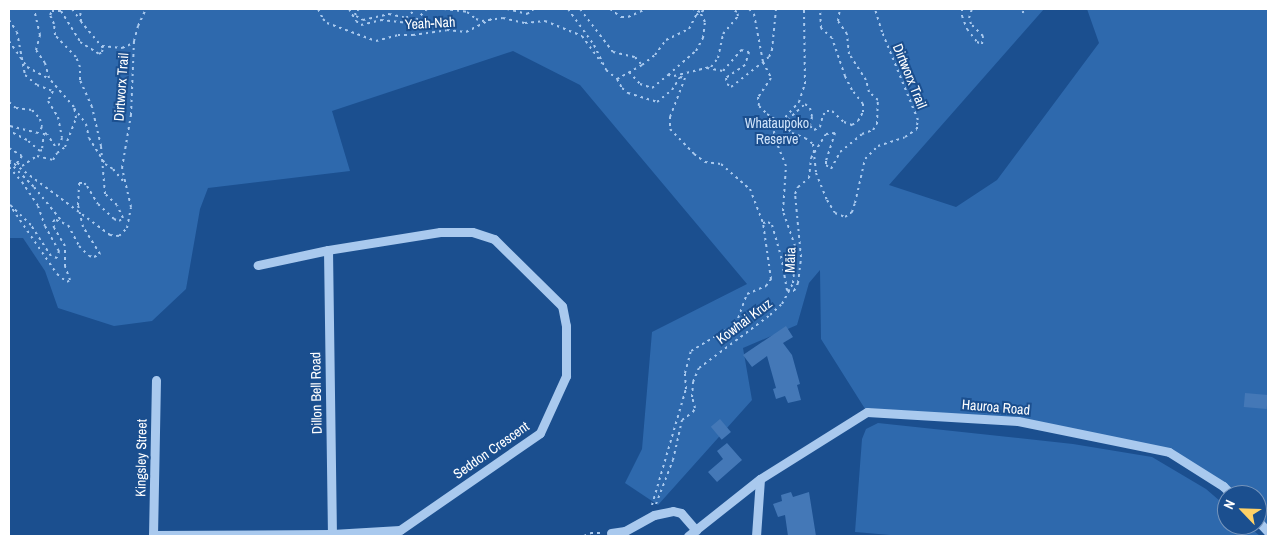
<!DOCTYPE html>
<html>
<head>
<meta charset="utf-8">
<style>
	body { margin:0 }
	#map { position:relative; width:1277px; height:545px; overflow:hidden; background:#1b4f8f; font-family:"Archivo Narrow",sans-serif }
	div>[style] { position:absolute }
	.green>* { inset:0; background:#2e69ad }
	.building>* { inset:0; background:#4478b7; transform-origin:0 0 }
	.path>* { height:2px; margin-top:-1px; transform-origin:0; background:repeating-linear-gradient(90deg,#a9c9ee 0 2.5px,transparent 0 6.5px) }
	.minor>* { height:9px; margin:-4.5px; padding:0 4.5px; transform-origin:4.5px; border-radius:4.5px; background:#a9c9ee }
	span { translate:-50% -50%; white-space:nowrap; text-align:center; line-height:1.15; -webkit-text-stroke:4px #1b4f8f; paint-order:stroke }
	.street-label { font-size:14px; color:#fff }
	.park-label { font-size:14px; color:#cfe3fa }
	.frame { position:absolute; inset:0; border:10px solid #fff; pointer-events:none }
	.north { position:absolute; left:1217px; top:485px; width:50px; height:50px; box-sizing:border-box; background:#1b4f8f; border:1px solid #7695bc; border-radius:50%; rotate:294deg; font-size:14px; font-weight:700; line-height:20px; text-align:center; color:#fff }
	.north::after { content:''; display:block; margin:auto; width:18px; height:22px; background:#ffd166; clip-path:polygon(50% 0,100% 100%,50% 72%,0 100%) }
</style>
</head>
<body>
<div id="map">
	<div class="green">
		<div style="clip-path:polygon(9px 9px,1044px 9px,889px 185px,956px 207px,997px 180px,1099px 43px,1087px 9px,1268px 9px,1268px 532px,1257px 520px,1257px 495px,1232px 495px,1169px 452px,1018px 421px,867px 412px,821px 339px,820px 270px,809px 283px,797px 325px,743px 348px,752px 400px,658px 505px,625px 483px,642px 449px,652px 332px,747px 284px,580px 85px,513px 51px,332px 111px,350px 171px,208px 188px,200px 209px,186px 289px,152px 321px,114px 326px,58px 308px,45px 271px,23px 238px,9px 238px)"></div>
		<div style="clip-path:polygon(878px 423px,1073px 444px,1152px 457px,1206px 489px,1227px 507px,1227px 525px,1247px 525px,1260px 536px,902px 536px,855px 532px,862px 439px,866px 429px)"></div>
	</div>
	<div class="building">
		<div style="clip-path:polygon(786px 326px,793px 337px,783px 343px,792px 355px,800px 384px,797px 385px,801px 400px,788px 403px,785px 396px,776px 399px,773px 389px,776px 388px,767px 356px,752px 367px,743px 355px)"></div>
		<div style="left:1245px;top:393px;width:23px;height:14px;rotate:5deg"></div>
		<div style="left:720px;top:419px;width:17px;height:12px;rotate:50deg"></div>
		<div style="clip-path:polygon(727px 443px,742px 460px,717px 482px,708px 472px,723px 459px,717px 451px)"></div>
		<div style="clip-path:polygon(791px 492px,793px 497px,809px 492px,816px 536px,788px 536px,785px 515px,778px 517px,773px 504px,782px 501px,781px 495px)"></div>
	</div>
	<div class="path">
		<div style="left:72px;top:9px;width:15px;rotate:53deg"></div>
		<div style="left:318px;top:9px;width:11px;rotate:63deg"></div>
		<div style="left:323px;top:19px;width:6px;rotate:45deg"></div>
		<div style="left:327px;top:23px;width:52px;rotate:20.2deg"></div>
		<div style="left:376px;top:41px;width:23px;rotate:-15deg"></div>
		<div style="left:398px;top:35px;width:15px"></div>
		<div style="left:413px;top:35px;width:34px;rotate:-8deg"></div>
		<div style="left:447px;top:30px;width:19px;rotate:6deg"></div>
		<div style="left:466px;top:32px;width:29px;rotate:-27deg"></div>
		<div style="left:349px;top:9px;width:14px;rotate:60deg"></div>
		<div style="left:356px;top:21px;width:6px;rotate:39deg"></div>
		<div style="left:361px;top:25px;width:21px;rotate:-14deg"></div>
		<div style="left:381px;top:20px;width:28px;rotate:6deg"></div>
		<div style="left:409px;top:23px;width:8px;rotate:-23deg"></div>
		<div style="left:416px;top:20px;width:16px;rotate:-45deg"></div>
		<div style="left:359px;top:9px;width:6px;rotate:135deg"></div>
		<div style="left:355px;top:13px;width:3px;rotate:72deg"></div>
		<div style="left:356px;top:16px;width:8px;rotate:30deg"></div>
		<div style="left:363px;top:20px;width:27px;rotate:-13deg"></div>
		<div style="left:389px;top:14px;width:17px;rotate:13deg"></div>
		<div style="left:406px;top:18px;width:13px;rotate:-42deg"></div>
		<div style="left:444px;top:9px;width:23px;rotate:7deg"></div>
		<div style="left:467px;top:12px;width:11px;rotate:38deg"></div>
		<div style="left:476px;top:19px;width:6px;rotate:18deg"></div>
		<div style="left:482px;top:21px;width:21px;rotate:-8deg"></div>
		<div style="left:503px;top:18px;width:23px;rotate:13deg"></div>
		<div style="left:525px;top:23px;width:20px;rotate:-6deg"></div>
		<div style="left:545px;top:21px;width:40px;rotate:22deg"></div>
		<div style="left:582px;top:36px;width:34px;rotate:54deg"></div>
		<div style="left:507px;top:9px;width:21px;rotate:14deg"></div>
		<div style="left:527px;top:14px;width:9px;rotate:-36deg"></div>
		<div style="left:568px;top:9px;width:44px;rotate:54.2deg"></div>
		<div style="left:594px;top:45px;width:28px;rotate:64deg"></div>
		<div style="left:606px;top:70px;width:14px;rotate:39deg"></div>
		<div style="left:580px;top:9px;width:54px;rotate:52.5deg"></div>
		<div style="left:613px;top:52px;width:23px;rotate:13deg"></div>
		<div style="left:635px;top:57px;width:11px;rotate:49deg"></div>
		<div style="left:610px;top:9px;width:14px;rotate:36deg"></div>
		<div style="left:621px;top:17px;width:7px"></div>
		<div style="left:628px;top:17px;width:20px;rotate:-24deg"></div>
		<div style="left:749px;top:9px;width:7px;rotate:45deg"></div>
		<div style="left:754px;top:14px;width:49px;rotate:79.4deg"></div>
		<div style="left:763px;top:62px;width:18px;rotate:63deg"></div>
		<div style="left:771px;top:78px;width:23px;rotate:124deg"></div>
		<div style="left:758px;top:97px;width:9px;rotate:84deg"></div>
		<div style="left:759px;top:106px;width:11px;rotate:45deg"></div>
		<div style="left:767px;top:114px;width:20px;rotate:33deg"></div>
		<div style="left:784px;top:125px;width:11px;rotate:45deg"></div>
		<div style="left:792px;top:133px;width:14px;rotate:21deg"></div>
		<div style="left:805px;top:138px;width:10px;rotate:37deg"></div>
		<div style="left:813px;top:144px;width:29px;rotate:84deg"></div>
		<div style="left:816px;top:173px;width:29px;rotate:68deg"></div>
		<div style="left:827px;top:200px;width:15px;rotate:58deg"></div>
		<div style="left:835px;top:213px;width:11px;rotate:22deg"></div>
		<div style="left:845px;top:217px;width:9px;rotate:-36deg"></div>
		<div style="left:852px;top:212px;width:9px;rotate:-72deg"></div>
		<div style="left:855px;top:203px;width:45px;rotate:-77.2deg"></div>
		<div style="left:865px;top:159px;width:18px;rotate:-45deg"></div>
		<div style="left:878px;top:146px;width:28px;rotate:-18deg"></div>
		<div style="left:905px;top:137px;width:14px;rotate:-34deg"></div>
		<div style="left:917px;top:129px;width:4px;rotate:-90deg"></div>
		<div style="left:917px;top:125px;width:5px;rotate:-79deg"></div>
		<div style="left:918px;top:120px;width:95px;rotate:-112.2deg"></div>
		<div style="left:882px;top:32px;width:24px;rotate:-107deg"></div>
		<div style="left:962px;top:9px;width:7px;rotate:90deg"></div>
		<div style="left:962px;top:16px;width:14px;rotate:69deg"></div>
		<div style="left:967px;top:29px;width:16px;rotate:52deg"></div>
		<div style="left:977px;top:42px;width:5px;rotate:22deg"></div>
		<div style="left:982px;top:44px;width:8px;rotate:-83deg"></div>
		<div style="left:983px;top:36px;width:17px;rotate:-135deg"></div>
		<div style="left:971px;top:24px;width:6px;rotate:-108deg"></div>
		<div style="left:969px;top:18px;width:9px;rotate:-72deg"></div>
		<div style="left:1022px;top:13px;width:6px;rotate:-45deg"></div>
		<div style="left:9px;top:20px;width:14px;rotate:56deg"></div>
		<div style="left:17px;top:32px;width:44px;rotate:79.5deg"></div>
		<div style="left:25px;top:75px;width:16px;rotate:40deg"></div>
		<div style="left:37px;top:85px;width:17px;rotate:21deg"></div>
		<div style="left:53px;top:91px;width:11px;rotate:117deg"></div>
		<div style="left:48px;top:101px;width:19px;rotate:58deg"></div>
		<div style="left:58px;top:117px;width:21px;rotate:79deg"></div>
		<div style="left:62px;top:138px;width:6px;rotate:108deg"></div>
		<div style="left:60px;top:144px;width:5px;rotate:158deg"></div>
		<div style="left:55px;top:146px;width:14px;rotate:-124deg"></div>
		<div style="left:47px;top:134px;width:3px;rotate:-162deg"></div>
		<div style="left:44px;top:133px;width:17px;rotate:97deg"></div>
		<div style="left:42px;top:150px;width:2px;rotate:153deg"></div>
		<div style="left:40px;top:151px;width:17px;rotate:-140deg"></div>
		<div style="left:27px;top:140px;width:20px;rotate:-153deg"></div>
		<div style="left:9px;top:41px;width:32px;rotate:55deg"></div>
		<div style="left:27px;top:67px;width:24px;rotate:28deg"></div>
		<div style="left:102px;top:46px;width:20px;rotate:6deg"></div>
		<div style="left:122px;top:48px;width:12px;rotate:-24deg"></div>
		<div style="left:707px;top:68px;width:16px;rotate:11deg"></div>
		<div style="left:723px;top:71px;width:28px;rotate:-49deg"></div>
		<div style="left:741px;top:50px;width:8px;rotate:14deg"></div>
		<div style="left:749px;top:52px;width:14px;rotate:107deg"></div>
		<div style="left:745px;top:65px;width:23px;rotate:146deg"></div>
		<div style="left:726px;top:78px;width:6px;rotate:81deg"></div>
		<div style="left:727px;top:84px;width:5px;rotate:37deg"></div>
		<div style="left:731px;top:87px;width:39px;rotate:-38deg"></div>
		<div style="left:762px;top:63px;width:9px;rotate:-41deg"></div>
		<div style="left:769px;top:57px;width:8px;rotate:-67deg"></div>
		<div style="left:772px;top:50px;width:41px;rotate:-84.4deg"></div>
		<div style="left:629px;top:72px;width:16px;rotate:47deg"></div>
		<div style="left:640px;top:84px;width:13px;rotate:18deg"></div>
		<div style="left:652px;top:88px;width:21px;rotate:-39deg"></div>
		<div style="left:668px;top:75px;width:6px;rotate:9deg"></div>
		<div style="left:674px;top:76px;width:38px;rotate:-14deg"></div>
		<div style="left:711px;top:67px;width:11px;rotate:-52deg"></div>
		<div style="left:718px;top:58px;width:25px;rotate:-78deg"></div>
		<div style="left:723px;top:34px;width:23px;rotate:-50deg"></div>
		<div style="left:738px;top:16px;width:4px;rotate:-104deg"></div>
		<div style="left:737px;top:12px;width:6px;rotate:-149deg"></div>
		<div style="left:668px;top:75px;width:37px;rotate:-41deg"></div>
		<div style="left:696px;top:51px;width:15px;rotate:-62deg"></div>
		<div style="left:703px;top:38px;width:16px;rotate:-83deg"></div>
		<div style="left:705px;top:22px;width:11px;rotate:-117deg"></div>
		<div style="left:700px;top:12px;width:8px;rotate:-157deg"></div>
		<div style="left:617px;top:79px;width:10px;rotate:61deg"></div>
		<div style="left:622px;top:88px;width:8px;rotate:40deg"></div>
		<div style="left:628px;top:93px;width:30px;rotate:17deg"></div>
		<div style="left:657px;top:102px;width:19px;rotate:-39deg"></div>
		<div style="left:672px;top:90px;width:15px;rotate:-58deg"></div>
		<div style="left:680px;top:77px;width:5px;rotate:11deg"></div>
		<div style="left:685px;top:78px;width:42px;rotate:111deg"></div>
		<div style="left:670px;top:117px;width:12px;rotate:90deg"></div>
		<div style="left:670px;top:129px;width:35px;rotate:46deg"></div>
		<div style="left:694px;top:154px;width:14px;rotate:36deg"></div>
		<div style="left:705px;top:162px;width:16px;rotate:7deg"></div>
		<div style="left:721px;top:164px;width:38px;rotate:41deg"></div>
		<div style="left:750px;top:189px;width:36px;rotate:69deg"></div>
		<div style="left:617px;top:79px;width:29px;rotate:-29deg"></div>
		<div style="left:642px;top:65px;width:16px;rotate:-38deg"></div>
		<div style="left:655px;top:55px;width:19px;rotate:-54deg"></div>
		<div style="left:666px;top:40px;width:25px;rotate:-26deg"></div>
		<div style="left:689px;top:29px;width:16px;rotate:-63deg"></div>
		<div style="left:696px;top:15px;width:12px;rotate:-31deg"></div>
		<div style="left:9px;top:102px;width:9px;rotate:41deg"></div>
		<div style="left:16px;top:108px;width:16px;rotate:7deg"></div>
		<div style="left:32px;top:110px;width:12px;rotate:48deg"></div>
		<div style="left:40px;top:119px;width:8px;rotate:76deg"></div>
		<div style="left:42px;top:127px;width:7px;rotate:124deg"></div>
		<div style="left:38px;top:133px;width:30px;rotate:-166deg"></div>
		<div style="left:74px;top:108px;width:20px;rotate:53deg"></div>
		<div style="left:86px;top:124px;width:14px;rotate:78deg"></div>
		<div style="left:89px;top:138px;width:31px;rotate:58deg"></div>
		<div style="left:105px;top:164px;width:9px;rotate:32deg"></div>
		<div style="left:113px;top:169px;width:16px;rotate:50deg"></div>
		<div style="left:781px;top:122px;width:27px;rotate:-48deg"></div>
		<div style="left:799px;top:102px;width:19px;rotate:-72deg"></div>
		<div style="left:805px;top:84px;width:75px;rotate:-90.8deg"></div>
		<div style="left:9px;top:148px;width:15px;rotate:32deg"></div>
		<div style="left:22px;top:156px;width:9px;rotate:126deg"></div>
		<div style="left:17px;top:163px;width:6px;rotate:31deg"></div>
		<div style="left:22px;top:166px;width:18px;rotate:-34deg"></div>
		<div style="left:37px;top:156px;width:16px;rotate:14deg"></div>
		<div style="left:53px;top:160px;width:8px;rotate:-60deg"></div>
		<div style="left:57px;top:153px;width:10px;rotate:-37deg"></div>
		<div style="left:65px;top:147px;width:31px;rotate:-69deg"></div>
		<div style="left:76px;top:118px;width:11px;rotate:-100deg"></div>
		<div style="left:74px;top:107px;width:38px;rotate:-131deg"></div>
		<div style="left:49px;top:78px;width:16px;rotate:-105deg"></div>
		<div style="left:45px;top:63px;width:16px;rotate:-125deg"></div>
		<div style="left:36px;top:50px;width:16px;rotate:-75deg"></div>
		<div style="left:40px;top:35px;width:27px;rotate:-103deg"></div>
		<div style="left:9px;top:160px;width:126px;rotate:36.6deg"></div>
		<div style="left:110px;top:235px;width:9px;rotate:6deg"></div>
		<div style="left:119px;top:236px;width:11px;rotate:-45deg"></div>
		<div style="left:127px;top:228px;width:21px;rotate:-79deg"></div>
		<div style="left:131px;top:207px;width:40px;rotate:-103deg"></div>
		<div style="left:122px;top:168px;width:54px;rotate:-80.4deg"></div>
		<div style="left:131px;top:115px;width:74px;rotate:-87.7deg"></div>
		<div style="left:134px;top:41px;width:16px;rotate:-75deg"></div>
		<div style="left:138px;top:26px;width:19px;rotate:-65deg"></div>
		<div style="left:9px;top:162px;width:35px;rotate:45deg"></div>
		<div style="left:34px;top:187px;width:43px;rotate:50.7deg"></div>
		<div style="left:9px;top:167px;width:20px;rotate:49deg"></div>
		<div style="left:22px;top:182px;width:29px;rotate:56deg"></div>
		<div style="left:38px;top:206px;width:21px;rotate:71deg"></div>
		<div style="left:45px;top:226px;width:29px;rotate:61deg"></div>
		<div style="left:59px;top:251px;width:7px;rotate:106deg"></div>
		<div style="left:57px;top:258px;width:6px;rotate:-162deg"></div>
		<div style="left:51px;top:256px;width:37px;rotate:-123deg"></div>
		<div style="left:31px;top:225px;width:29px;rotate:-136deg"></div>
		<div style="left:9px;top:204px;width:85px;rotate:55.6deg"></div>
		<div style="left:57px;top:274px;width:13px;rotate:39deg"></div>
		<div style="left:67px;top:282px;width:4px;rotate:-34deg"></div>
		<div style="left:70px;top:280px;width:15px;rotate:-110deg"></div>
		<div style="left:65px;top:266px;width:20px;rotate:-90deg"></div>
		<div style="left:65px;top:246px;width:21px;rotate:-121deg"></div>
		<div style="left:54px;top:228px;width:7px;rotate:-98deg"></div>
		<div style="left:53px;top:221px;width:3px;rotate:-18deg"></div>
		<div style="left:56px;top:220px;width:13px;rotate:23deg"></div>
		<div style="left:68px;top:225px;width:24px;rotate:62deg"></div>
		<div style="left:79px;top:246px;width:14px;rotate:45deg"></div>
		<div style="left:89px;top:256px;width:5px;rotate:11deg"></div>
		<div style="left:94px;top:257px;width:7px;rotate:-27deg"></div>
		<div style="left:100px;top:254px;width:32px;rotate:-122deg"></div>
		<div style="left:83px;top:227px;width:23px;rotate:-103deg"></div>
		<div style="left:78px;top:205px;width:22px;rotate:-87deg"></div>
		<div style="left:79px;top:183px;width:5px"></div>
		<div style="left:84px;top:183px;width:4px;rotate:45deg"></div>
		<div style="left:87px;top:186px;width:21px;rotate:59deg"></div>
		<div style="left:98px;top:204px;width:22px;rotate:43deg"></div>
		<div style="left:114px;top:219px;width:5px;rotate:22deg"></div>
		<div style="left:119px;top:221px;width:5px;rotate:-37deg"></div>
		<div style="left:123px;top:218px;width:14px;rotate:-115deg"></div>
		<div style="left:117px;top:205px;width:16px;rotate:-137deg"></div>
		<div style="left:105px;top:194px;width:48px;rotate:-94.8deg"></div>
		<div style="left:101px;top:146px;width:40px;rotate:-103deg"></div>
		<div style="left:92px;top:107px;width:30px;rotate:-114deg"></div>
		<div style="left:80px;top:80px;width:13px;rotate:-90deg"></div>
		<div style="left:80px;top:67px;width:11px;rotate:-112deg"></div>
		<div style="left:76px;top:57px;width:30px;rotate:-134deg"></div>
		<div style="left:55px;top:35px;width:11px;rotate:-95deg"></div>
		<div style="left:54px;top:24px;width:10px;rotate:-114deg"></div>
		<div style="left:50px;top:15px;width:4px;rotate:-63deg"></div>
		<div style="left:52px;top:11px;width:9px"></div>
		<div style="left:61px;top:11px;width:36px;rotate:58deg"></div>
		<div style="left:80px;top:42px;width:22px;rotate:32deg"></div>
		<div style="left:99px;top:54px;width:4px;rotate:-34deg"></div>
		<div style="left:102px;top:52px;width:4px;rotate:-76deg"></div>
		<div style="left:103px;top:48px;width:34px;rotate:-130deg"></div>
		<div style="left:81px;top:22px;width:13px;rotate:-94deg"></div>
		<div style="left:656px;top:504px;width:47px;rotate:-68.9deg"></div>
		<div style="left:673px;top:460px;width:41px;rotate:-77.3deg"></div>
		<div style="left:682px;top:420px;width:14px;rotate:-36deg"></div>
		<div style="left:693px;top:412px;width:4px;rotate:-63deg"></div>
		<div style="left:695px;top:408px;width:11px;rotate:-105deg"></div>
		<div style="left:692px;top:397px;width:15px;rotate:-86deg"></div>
		<div style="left:693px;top:382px;width:15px;rotate:-67deg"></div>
		<div style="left:699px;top:368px;width:89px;rotate:-36.7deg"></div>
		<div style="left:770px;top:315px;width:16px;rotate:-43deg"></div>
		<div style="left:782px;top:304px;width:24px;rotate:-62deg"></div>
		<div style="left:793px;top:283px;width:12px;rotate:-85deg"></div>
		<div style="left:794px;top:271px;width:14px;rotate:-102deg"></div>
		<div style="left:791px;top:257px;width:12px;rotate:-70deg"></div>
		<div style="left:795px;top:246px;width:37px;rotate:-109deg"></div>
		<div style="left:783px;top:211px;width:45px;rotate:-86.2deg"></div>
		<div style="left:786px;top:166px;width:35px;rotate:-112deg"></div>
		<div style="left:773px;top:133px;width:43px;rotate:-42.2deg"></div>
		<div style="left:805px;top:104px;width:6px;rotate:39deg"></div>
		<div style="left:810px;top:108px;width:9px;rotate:77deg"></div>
		<div style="left:812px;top:117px;width:9px;rotate:103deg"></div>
		<div style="left:810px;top:126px;width:6px;rotate:45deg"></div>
		<div style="left:814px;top:130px;width:7px;rotate:-27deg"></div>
		<div style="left:820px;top:127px;width:12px;rotate:-76deg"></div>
		<div style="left:823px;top:115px;width:6px;rotate:-45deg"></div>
		<div style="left:827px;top:111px;width:5px"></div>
		<div style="left:832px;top:111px;width:16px;rotate:43deg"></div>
		<div style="left:844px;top:122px;width:9px;rotate:21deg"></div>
		<div style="left:852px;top:125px;width:7px;rotate:-34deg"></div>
		<div style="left:858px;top:121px;width:10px;rotate:-61deg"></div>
		<div style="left:863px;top:112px;width:8px;rotate:-90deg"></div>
		<div style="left:863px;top:104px;width:18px;rotate:-128deg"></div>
		<div style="left:852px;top:90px;width:16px;rotate:-117deg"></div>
		<div style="left:845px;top:76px;width:40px;rotate:-108.9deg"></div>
		<div style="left:832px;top:38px;width:15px;rotate:-138deg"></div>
		<div style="left:821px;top:28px;width:19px;rotate:-93deg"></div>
		<div style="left:652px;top:505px;width:121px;rotate:-73.7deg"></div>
		<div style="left:686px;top:389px;width:16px;rotate:-94deg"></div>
		<div style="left:685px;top:373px;width:23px;rotate:-75deg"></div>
		<div style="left:691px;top:351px;width:52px;rotate:-31deg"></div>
		<div style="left:736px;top:324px;width:32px;rotate:-70deg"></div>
		<div style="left:747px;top:294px;width:21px;rotate:-23deg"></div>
		<div style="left:766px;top:286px;width:9px;rotate:-54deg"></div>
		<div style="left:771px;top:279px;width:57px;rotate:-98.1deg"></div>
		<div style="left:763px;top:223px;width:5px;rotate:-11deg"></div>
		<div style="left:768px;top:222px;width:5px;rotate:37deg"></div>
		<div style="left:772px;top:225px;width:32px;rotate:74deg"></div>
		<div style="left:781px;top:256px;width:35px;rotate:80deg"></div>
		<div style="left:787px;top:290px;width:7px;rotate:8deg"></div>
		<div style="left:794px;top:291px;width:9px;rotate:-63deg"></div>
		<div style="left:798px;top:283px;width:26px;rotate:-83deg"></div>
		<div style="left:801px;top:257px;width:63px;rotate:-95.4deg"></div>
		<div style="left:795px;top:194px;width:8px;rotate:-67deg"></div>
		<div style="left:798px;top:187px;width:14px;rotate:-39deg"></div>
		<div style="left:809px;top:178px;width:20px;rotate:-84deg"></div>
		<div style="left:811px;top:158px;width:28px;rotate:-58deg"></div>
		<div style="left:826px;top:134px;width:9px;rotate:-6deg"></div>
		<div style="left:835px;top:133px;width:29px;rotate:108deg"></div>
		<div style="left:826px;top:161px;width:4px;rotate:90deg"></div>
		<div style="left:826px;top:165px;width:6px;rotate:39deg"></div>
		<div style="left:831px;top:169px;width:19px;rotate:-62deg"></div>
		<div style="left:840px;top:152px;width:28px;rotate:-39deg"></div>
		<div style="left:862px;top:134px;width:12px;rotate:-20deg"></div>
		<div style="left:873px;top:130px;width:7px;rotate:-56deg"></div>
		<div style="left:877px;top:124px;width:24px;rotate:-88deg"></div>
		<div style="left:878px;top:100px;width:12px;rotate:-138deg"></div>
		<div style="left:869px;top:92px;width:12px;rotate:-104deg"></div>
		<div style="left:866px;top:80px;width:31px;rotate:-123deg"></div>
		<div style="left:849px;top:54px;width:20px;rotate:-96deg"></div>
		<div style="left:847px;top:34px;width:16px;rotate:-125deg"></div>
		<div style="left:838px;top:21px;width:12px;rotate:-81deg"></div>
		<div style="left:584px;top:536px;width:8px;rotate:-23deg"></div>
		<div style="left:591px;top:533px;width:10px"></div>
	</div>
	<div class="minor">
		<div style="left:328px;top:250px;width:284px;rotate:89.2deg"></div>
		<div style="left:1257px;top:520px;width:16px;rotate:47deg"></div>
		<div style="left:611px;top:533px;width:14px;rotate:-8deg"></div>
		<div style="left:625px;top:531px;width:33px;rotate:-29deg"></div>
		<div style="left:654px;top:515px;width:19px;rotate:-12deg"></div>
		<div style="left:673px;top:511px;width:8px;rotate:14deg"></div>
		<div style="left:681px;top:513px;width:23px;rotate:49deg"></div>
		<div style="left:153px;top:535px;width:179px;rotate:-0.3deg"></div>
		<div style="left:332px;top:534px;width:68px;rotate:-3.4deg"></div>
		<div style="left:400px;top:530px;width:170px;rotate:-34.7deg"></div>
		<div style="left:540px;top:433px;width:63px;rotate:-65.5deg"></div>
		<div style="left:566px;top:376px;width:50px;rotate:-90deg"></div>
		<div style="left:566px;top:326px;width:20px;rotate:-101deg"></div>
		<div style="left:562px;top:306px;width:95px;rotate:-135.4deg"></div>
		<div style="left:494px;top:239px;width:23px;rotate:-162deg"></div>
		<div style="left:472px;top:232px;width:32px;rotate:180deg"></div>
		<div style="left:440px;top:232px;width:113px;rotate:170.9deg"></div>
		<div style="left:328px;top:250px;width:72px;rotate:167.9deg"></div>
		<div style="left:153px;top:536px;width:156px;rotate:-88.9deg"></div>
		<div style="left:688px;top:536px;width:92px;rotate:-38.4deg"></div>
		<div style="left:756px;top:536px;width:57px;rotate:-86deg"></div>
		<div style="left:760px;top:479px;width:126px;rotate:-32.1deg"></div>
		<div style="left:867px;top:412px;width:151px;rotate:3.4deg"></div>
		<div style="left:1018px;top:421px;width:154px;rotate:11.6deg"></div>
		<div style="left:1169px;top:452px;width:64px;rotate:32.2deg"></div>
		<div style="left:1223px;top:486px;width:13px;rotate:45deg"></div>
	</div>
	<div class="street-label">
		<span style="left:430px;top:23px;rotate:-3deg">Yeah-Nah</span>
		<span style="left:910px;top:76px;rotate:68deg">Dirtworx Trail</span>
		<span style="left:121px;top:87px;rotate:-86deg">Dirtworx Trail</span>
		<span style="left:790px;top:260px;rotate:-88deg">Māia</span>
		<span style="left:744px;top:321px;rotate:-37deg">Kowhai Kruz</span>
		<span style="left:316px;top:393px;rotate:-91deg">Dillon Bell Road</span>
		<span style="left:996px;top:407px;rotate:5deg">Hauroa Road</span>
		<span style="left:491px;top:450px;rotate:-35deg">Seddon Crescent</span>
		<span style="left:141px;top:458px;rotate:-89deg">Kingsley Street</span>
	</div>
	<div class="park-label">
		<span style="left:777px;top:131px">Whataupoko<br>Reserve</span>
	</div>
	<div class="frame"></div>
	<div class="north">N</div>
</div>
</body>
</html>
